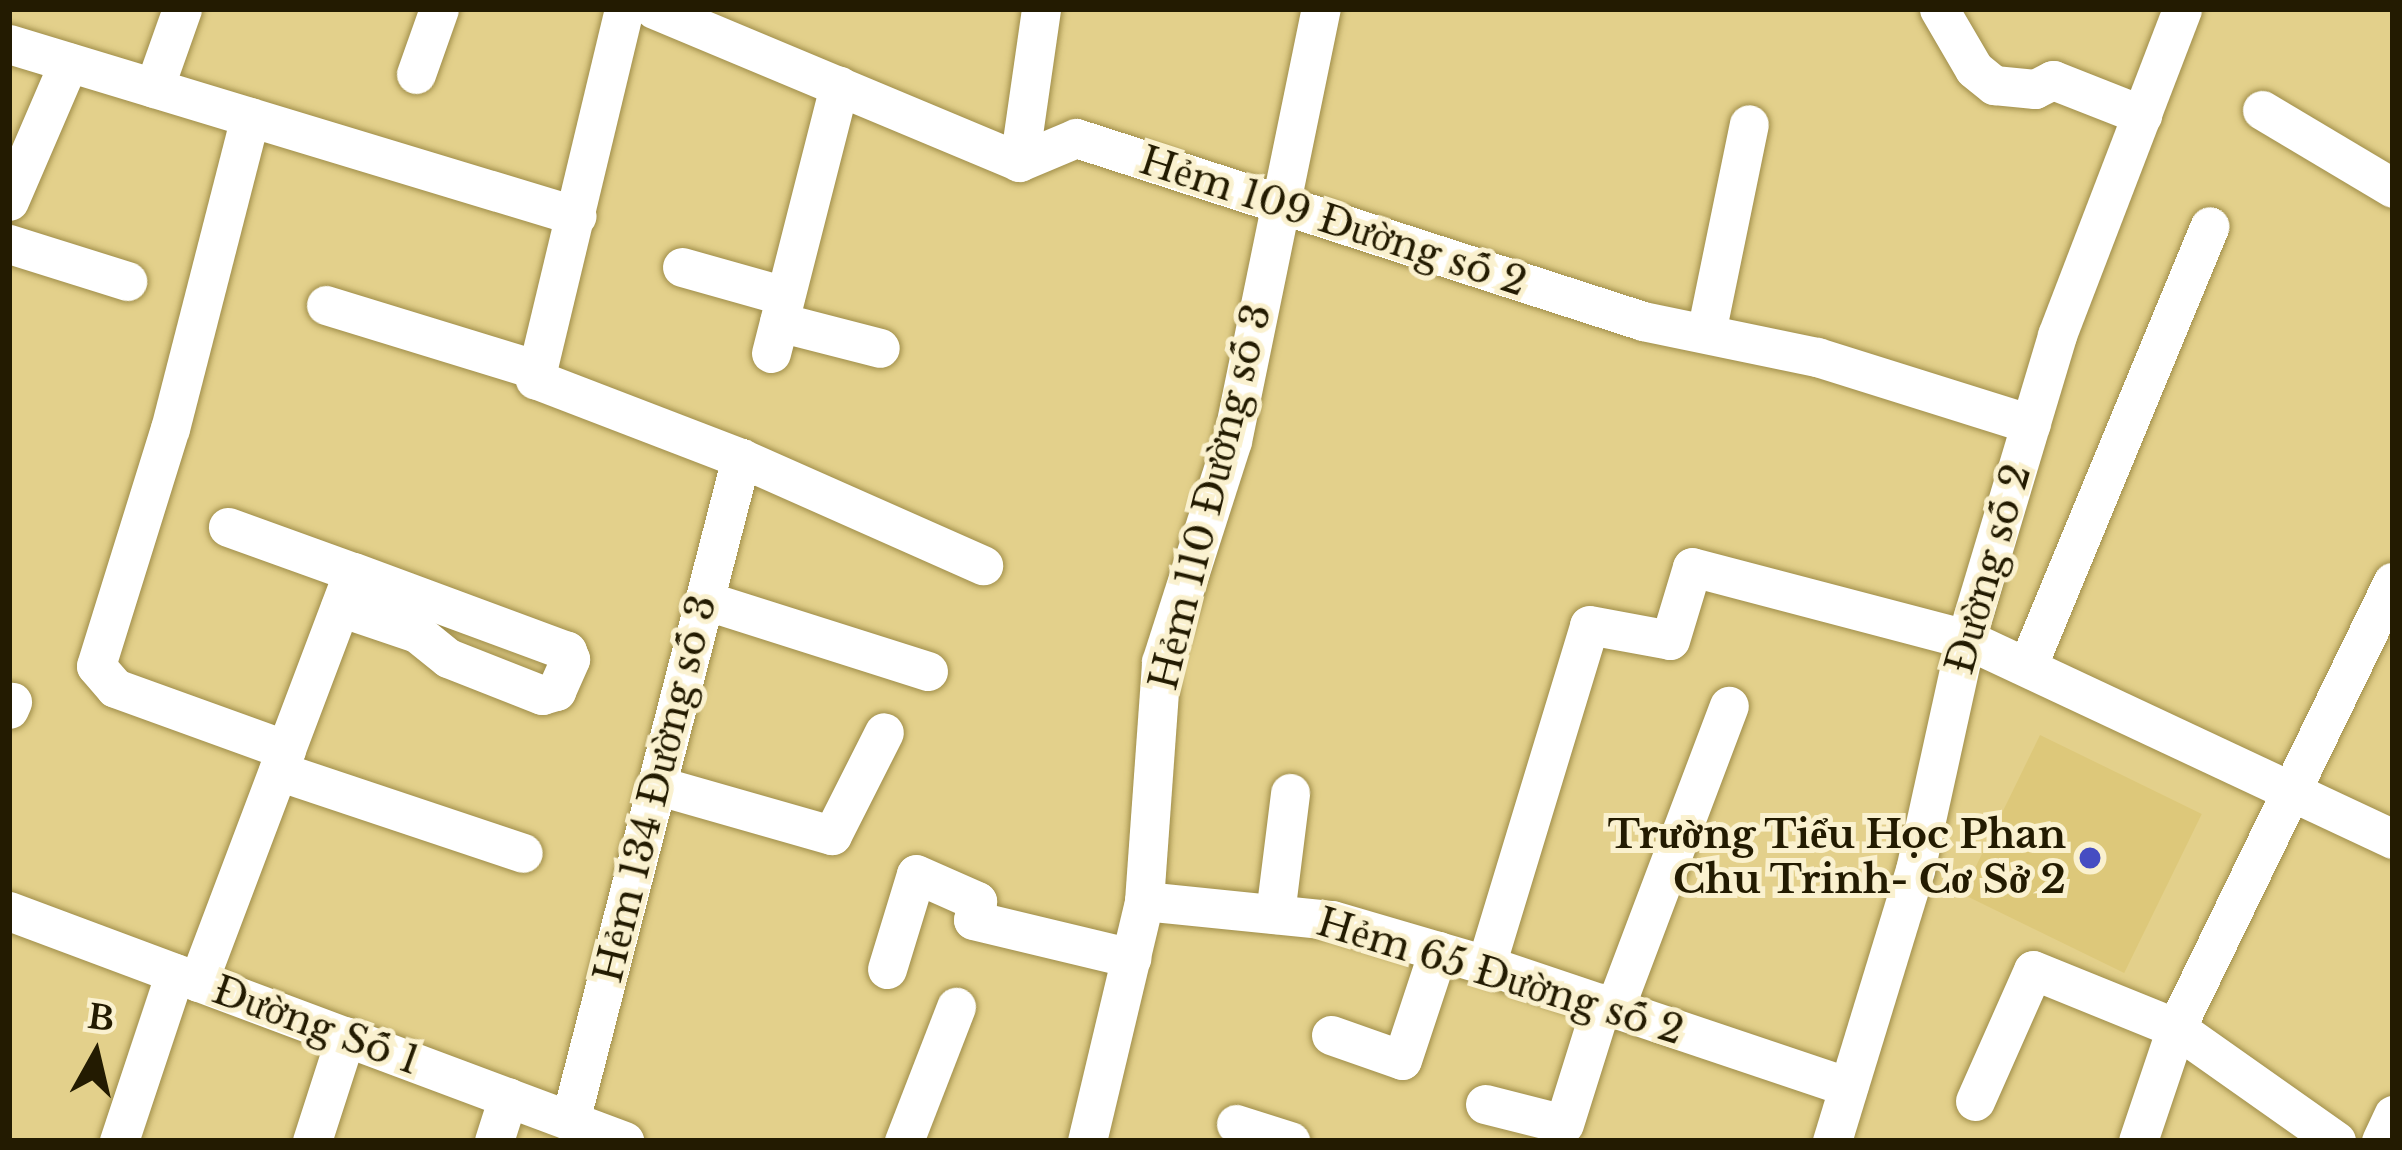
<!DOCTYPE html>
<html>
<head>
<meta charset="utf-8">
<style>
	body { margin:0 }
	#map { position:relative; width:2402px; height:1150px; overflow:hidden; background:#e3d08b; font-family:"Libre Baskerville",serif }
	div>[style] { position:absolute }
	.built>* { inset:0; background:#ddc87a; transform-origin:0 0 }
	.roads { filter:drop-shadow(0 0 3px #9f8d49) drop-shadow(0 0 3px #9f8d49) }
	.street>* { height:39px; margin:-19.5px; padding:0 19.5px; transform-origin:19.5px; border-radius:19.5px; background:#fff }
	.dots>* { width:33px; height:33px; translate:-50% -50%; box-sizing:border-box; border:6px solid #faf1cf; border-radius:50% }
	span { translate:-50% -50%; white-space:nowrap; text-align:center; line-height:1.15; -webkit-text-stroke:10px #faf1cf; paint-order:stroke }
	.street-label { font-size:39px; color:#231b01 }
	.poi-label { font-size:39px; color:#231b01; font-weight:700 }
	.right { translate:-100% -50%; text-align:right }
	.frame { position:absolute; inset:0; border:12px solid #231b01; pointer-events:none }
	.north { position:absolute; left:36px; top:994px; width:120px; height:120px; -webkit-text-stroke:9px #faf1cf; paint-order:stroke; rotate:8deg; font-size:33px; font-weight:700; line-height:48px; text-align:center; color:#231b01 }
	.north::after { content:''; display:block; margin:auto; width:42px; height:54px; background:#231b01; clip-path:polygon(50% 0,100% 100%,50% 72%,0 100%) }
</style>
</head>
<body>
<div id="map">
	<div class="built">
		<div style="left:2040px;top:735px;width:180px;height:177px;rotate:26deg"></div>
	</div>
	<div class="roads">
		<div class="street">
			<div style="left:624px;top:9px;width:381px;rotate:103.5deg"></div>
			<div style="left:535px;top:379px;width:221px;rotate:21deg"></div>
			<div style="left:741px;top:458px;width:265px;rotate:23.9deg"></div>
			<div style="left:654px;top:9px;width:396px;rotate:22.7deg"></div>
			<div style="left:1019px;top:162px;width:62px;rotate:-22.8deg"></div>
			<div style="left:1076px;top:138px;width:596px;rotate:17.89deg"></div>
			<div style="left:1643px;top:321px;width:178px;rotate:11.7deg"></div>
			<div style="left:1817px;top:357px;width:224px;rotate:17.4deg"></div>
			<div style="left:1939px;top:9px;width:69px;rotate:59.7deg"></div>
			<div style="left:1974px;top:69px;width:26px;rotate:39deg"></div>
			<div style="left:1994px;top:85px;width:41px;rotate:5.6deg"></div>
			<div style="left:2035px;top:89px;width:20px;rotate:-27deg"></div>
			<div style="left:2053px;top:80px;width:96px;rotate:21.5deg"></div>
			<div style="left:9px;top:44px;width:593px;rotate:16.85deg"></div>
			<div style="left:416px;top:74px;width:69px;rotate:-70.5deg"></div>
			<div style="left:154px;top:88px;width:84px;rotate:-70.5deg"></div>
			<div style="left:2262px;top:110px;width:152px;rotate:30.8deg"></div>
			<div style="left:250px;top:117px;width:321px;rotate:104.4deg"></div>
			<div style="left:170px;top:428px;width:249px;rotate:107.3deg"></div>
			<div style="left:96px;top:666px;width:29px;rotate:49deg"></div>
			<div style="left:115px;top:688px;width:182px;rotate:19.9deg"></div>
			<div style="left:1019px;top:162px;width:155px;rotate:-81.8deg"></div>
			<div style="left:9px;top:201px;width:151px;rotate:-66.7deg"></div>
			<div style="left:9px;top:244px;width:124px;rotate:17.4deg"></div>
			<div style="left:682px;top:267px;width:107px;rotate:15.7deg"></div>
			<div style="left:326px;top:305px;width:221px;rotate:17.1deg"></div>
			<div style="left:779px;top:322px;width:104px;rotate:14.4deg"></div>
			<div style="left:1706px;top:333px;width:213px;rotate:-78.4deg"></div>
			<div style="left:771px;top:353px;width:276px;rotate:-75.7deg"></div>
			<div style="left:704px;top:600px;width:235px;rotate:17.6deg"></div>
			<div style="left:340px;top:607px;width:81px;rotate:18.7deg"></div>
			<div style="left:417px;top:633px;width:40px;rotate:39deg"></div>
			<div style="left:448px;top:658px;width:101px;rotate:21.5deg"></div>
			<div style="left:542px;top:695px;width:15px;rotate:-16deg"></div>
			<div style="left:556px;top:691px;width:35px;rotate:-66deg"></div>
			<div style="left:570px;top:659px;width:9px;rotate:-111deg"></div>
			<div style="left:567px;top:651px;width:228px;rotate:-159.7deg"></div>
			<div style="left:2027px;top:667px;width:477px;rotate:-67.5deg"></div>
			<div style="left:9px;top:709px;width:8px;rotate:-67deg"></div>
			<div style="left:278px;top:771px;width:258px;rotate:18.5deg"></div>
			<div style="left:656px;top:785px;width:183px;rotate:15.9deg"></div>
			<div style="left:832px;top:835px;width:115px;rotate:-63.2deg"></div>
			<div style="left:1144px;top:901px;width:189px;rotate:5.8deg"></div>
			<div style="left:1332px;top:920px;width:160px;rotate:16.3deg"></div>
			<div style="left:1486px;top:965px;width:382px;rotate:18.6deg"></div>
			<div style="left:9px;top:911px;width:657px;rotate:20.5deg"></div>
			<div style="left:1275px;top:914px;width:122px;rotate:-82.9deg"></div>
			<div style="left:1486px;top:965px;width:355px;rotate:-73.1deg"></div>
			<div style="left:1589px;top:625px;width:82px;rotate:10.5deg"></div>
			<div style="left:1670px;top:640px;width:76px;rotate:-73.2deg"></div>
			<div style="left:1692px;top:567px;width:283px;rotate:14.7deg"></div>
			<div style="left:1966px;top:639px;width:472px;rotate:25.1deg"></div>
			<div style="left:887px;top:969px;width:99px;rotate:-73deg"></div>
			<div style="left:916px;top:874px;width:67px;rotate:23.9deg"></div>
			<div style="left:977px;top:901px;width:19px;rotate:102deg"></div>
			<div style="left:973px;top:920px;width:163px;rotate:13.5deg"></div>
			<div style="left:198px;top:982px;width:438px;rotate:-69.3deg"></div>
			<div style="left:353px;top:572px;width:133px;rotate:-160.2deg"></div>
			<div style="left:1615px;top:1007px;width:322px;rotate:-69.3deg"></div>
			<div style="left:1331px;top:1035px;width:75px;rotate:19.4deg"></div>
			<div style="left:1402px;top:1060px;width:115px;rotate:-71.7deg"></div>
			<div style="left:1975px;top:1101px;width:143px;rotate:-66.1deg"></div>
			<div style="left:2033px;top:970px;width:154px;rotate:22.1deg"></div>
			<div style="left:2176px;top:1028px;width:196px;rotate:35.2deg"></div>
			<div style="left:1485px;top:1104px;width:81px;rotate:14.2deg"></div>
			<div style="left:1564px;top:1124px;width:127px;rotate:-72.6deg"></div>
			<div style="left:570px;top:1121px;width:685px;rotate:-75.54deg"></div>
			<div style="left:1236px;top:1124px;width:57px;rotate:17.5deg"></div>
			<div style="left:119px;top:1141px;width:177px;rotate:-71.6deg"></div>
			<div style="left:312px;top:1141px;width:110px;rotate:-72.1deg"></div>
			<div style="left:494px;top:1141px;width:46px;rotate:-72.3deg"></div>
			<div style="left:904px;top:1141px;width:144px;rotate:-68.8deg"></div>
			<div style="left:1087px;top:1141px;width:247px;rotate:-76.6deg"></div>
			<div style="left:1144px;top:901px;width:240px;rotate:-85.9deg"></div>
			<div style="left:1161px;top:662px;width:232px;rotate:-72.2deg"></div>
			<div style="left:1232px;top:441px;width:441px;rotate:-78.4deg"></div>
			<div style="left:1832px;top:1141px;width:283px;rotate:-73deg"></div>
			<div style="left:1915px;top:870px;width:237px;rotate:-77.6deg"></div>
			<div style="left:1966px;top:639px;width:317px;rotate:-73.3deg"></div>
			<div style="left:2057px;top:335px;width:349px;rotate:-69deg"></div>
			<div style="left:2138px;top:1141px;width:119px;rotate:-71.4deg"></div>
			<div style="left:2176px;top:1028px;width:496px;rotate:-64.1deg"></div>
			<div style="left:2381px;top:1141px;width:29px;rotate:-65deg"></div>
		</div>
	</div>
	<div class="dots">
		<div style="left:2090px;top:858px;background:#464dc2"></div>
	</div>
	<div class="street-label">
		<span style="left:1333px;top:222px;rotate:18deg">Hẻm 109 Đường số 2</span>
		<span style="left:1211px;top:497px;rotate:-76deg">Hẻm 110 Đường số 3</span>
		<span style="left:1989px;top:569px;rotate:-74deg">Đường số 2</span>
		<span style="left:656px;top:789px;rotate:-76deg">Hẻm 134 Đường số 3</span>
		<span style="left:1500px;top:977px;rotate:17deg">Hẻm 65 Đường số 2</span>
		<span style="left:316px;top:1026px;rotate:20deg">Đường Số 1</span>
	</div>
	<div class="poi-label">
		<span class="right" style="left:2066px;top:858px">Trường Tiểu Học Phan<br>Chu Trinh- Cơ Sở 2</span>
	</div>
	<div class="frame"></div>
	<div class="north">B</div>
</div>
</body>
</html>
